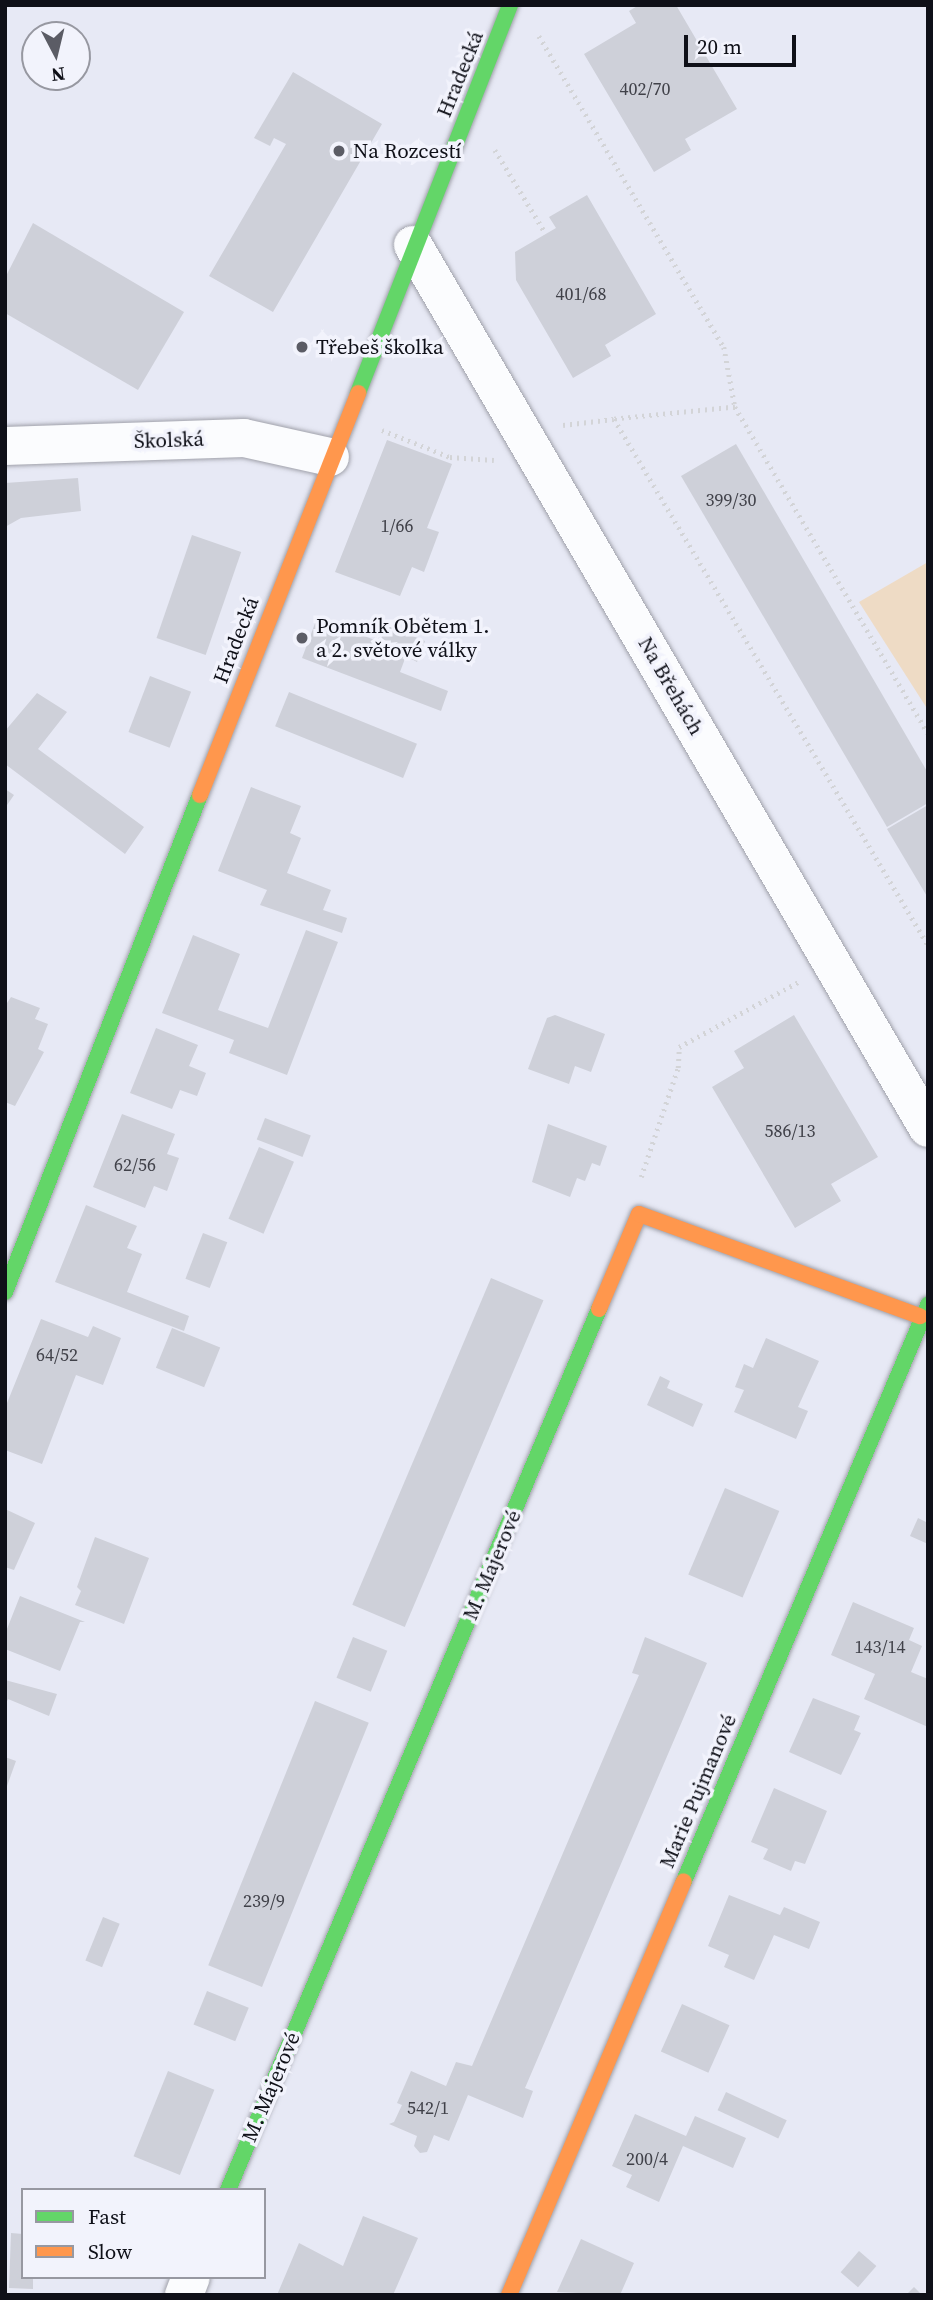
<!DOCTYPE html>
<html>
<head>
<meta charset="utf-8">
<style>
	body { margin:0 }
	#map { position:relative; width:933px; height:2300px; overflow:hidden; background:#e7e9f5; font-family:"Source Serif 4",serif }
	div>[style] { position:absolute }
	.green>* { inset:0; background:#eedbc5 }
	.building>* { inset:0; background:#ced0d9; transform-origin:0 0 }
	.path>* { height:4.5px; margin-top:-2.25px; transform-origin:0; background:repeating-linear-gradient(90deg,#d3d4d7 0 2px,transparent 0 7px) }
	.roads { filter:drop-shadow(0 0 2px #a0a1aa) drop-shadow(0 0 2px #a0a1aa) }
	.street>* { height:38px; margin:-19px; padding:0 19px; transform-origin:19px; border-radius:19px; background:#fbfcfe }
	.fast>* { height:16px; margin:-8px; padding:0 8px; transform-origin:8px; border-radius:8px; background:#63d668 }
	.slow>* { height:16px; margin:-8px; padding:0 8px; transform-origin:8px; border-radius:8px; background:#ff974d }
	.dots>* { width:19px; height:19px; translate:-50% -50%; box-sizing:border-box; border:4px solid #f2f3fc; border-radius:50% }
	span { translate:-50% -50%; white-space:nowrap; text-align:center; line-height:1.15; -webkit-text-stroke:7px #f2f3fc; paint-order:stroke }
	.number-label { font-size:18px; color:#404149 }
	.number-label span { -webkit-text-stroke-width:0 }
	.street-label { font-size:21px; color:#0f1018 }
	.poi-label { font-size:21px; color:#0f1018 }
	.left { translate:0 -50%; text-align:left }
	.frame { position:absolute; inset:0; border:7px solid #0f1018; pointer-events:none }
	.legend { position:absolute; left:21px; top:2188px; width:245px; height:91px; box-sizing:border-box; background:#f2f3fc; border:2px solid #9798a1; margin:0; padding:9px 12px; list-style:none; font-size:21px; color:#0f1018 }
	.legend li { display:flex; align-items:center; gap:14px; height:35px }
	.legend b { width:35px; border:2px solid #9798a1 }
	.north { position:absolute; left:21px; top:21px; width:70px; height:70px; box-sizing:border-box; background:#f2f3fc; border:2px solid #9798a1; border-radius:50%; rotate:173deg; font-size:19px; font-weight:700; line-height:28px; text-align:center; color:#0f1018 }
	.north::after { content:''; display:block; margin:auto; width:24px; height:32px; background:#5b5c65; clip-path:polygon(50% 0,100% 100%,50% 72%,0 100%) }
	.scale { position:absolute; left:684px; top:35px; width:112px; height:32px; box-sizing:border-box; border:4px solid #0f1018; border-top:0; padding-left:9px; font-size:21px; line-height:24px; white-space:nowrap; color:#0f1018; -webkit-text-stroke:5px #f2f3fc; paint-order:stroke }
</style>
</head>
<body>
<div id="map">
	<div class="green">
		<div style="clip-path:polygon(928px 562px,928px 710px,859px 602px)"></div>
	</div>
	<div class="building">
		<div style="clip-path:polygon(639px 5px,676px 5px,737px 109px,685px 139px,691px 150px,654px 172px,584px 54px,636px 23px,629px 11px)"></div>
		<div style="clip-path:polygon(293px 72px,382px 124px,273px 312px,209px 276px,286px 144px,274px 138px,270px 146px,254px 138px)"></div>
		<div style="clip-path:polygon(587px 195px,656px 314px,605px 345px,611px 356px,573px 378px,516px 280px,515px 252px,556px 228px,549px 217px)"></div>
		<div style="clip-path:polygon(33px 223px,184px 312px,138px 390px,5px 313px,5px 278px)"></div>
		<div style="clip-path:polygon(387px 440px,452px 464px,427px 528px,439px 532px,424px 572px,412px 567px,400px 596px,335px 572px)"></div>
		<div style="clip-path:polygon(736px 444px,928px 773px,928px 803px,887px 827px,681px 476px)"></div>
		<div style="clip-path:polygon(78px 478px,81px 511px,21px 518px,5px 527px,5px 483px)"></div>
		<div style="left:192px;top:535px;width:52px;height:109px;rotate:19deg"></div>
		<div style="clip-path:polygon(317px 618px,380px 642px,386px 625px,425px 641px,417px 662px,406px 656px,400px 672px,448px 691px,441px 711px,302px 658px)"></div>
		<div style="left:150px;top:676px;width:44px;height:60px;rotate:21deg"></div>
		<div style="left:289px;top:692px;width:138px;height:37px;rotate:22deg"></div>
		<div style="clip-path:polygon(37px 693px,67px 712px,38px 749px,144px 827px,125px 854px,5px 764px,5px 731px)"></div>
		<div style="clip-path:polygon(251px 787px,301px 806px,290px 833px,301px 838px,287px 873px,331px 890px,323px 910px,347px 918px,342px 933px,260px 905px,267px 890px,218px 871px)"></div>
		<div style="clip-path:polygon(5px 789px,14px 795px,5px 808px)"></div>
		<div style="clip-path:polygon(928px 805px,928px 898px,887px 829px)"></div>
		<div style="clip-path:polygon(306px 930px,338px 942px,287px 1075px,229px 1053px,234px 1040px,162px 1013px,193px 935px,240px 954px,218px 1010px,268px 1028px)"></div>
		<div style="clip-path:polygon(11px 997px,40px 1008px,35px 1019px,48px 1024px,38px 1049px,44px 1052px,15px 1106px,5px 1102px,5px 1006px)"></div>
		<div style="clip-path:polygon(555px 1015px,605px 1034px,591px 1072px,575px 1066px,569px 1084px,528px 1069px,547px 1018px)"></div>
		<div style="clip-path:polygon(794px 1015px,878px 1157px,831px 1184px,841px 1201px,795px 1228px,712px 1087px,744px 1068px,734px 1051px)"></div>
		<div style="clip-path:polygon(156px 1028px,198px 1045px,189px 1066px,206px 1073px,197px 1096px,180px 1090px,172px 1109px,130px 1093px)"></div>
		<div style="clip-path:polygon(122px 1114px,175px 1134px,167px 1154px,179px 1158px,167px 1191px,154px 1186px,145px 1208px,93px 1187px)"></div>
		<div style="left:265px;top:1118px;width:49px;height:23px;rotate:21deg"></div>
		<div style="clip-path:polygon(548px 1124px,607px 1146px,600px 1166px,592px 1163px,585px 1181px,577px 1178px,570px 1197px,532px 1182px)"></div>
		<div style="left:259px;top:1147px;width:38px;height:78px;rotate:23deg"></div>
		<div style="clip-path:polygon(86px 1205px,137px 1226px,127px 1248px,142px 1254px,127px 1292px,189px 1316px,184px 1331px,55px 1282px)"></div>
		<div style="left:203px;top:1233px;width:26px;height:49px;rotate:21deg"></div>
		<div style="left:491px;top:1278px;width:57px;height:355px;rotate:23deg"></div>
		<div style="clip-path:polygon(41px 1319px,88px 1337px,93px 1326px,121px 1338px,103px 1385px,76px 1375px,42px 1464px,5px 1450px,5px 1408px)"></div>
		<div style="left:172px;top:1328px;width:52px;height:43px;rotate:22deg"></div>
		<div style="clip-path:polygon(766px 1338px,819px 1361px,798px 1407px,808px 1411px,796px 1439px,734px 1412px,744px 1390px,735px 1387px,744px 1364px,753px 1368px)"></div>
		<div style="clip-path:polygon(660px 1376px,670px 1381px,667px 1388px,703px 1404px,693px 1427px,647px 1405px)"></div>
		<div style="left:725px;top:1488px;width:59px;height:94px;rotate:23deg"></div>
		<div style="clip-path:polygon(5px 1509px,35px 1523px,14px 1570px,5px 1567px)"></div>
		<div style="clip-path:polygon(918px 1518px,928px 1523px,928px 1544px,910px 1536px)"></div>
		<div style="clip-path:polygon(95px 1537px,149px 1558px,124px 1624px,75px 1605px,81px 1591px,77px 1587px)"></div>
		<div style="clip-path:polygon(20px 1596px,85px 1622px,80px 1622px,60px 1671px,5px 1649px,5px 1634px)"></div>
		<div style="clip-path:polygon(853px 1602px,914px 1628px,909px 1640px,922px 1646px,911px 1672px,928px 1679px,928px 1727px,864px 1699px,875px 1674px,831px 1655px)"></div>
		<div style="left:353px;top:1637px;width:37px;height:44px;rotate:22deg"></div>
		<div style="clip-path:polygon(645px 1637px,707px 1663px,525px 2088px,533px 2091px,523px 2118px,468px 2095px,449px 2141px,434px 2135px,427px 2152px,420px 2153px,414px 2146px,417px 2136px,389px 2124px,394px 2122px,402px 2105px,397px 2103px,411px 2071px,446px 2086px,456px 2062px,472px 2066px,639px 1675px,632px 1673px)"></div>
		<div style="clip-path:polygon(5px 1680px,57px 1694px,49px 1716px,8px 1699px,5px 1706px)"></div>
		<div style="clip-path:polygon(813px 1698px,860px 1716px,854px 1730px,861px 1733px,841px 1775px,789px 1752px)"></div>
		<div style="left:315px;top:1701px;width:58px;height:285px;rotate:22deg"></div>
		<div style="clip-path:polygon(5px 1757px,16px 1761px,7px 1786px,5px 1785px)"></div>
		<div style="clip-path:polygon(774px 1788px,827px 1811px,805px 1864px,795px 1861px,791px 1871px,763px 1859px,768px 1849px,751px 1842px)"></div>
		<div style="clip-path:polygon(729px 1895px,780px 1915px,784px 1907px,820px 1922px,809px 1949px,774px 1935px,754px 1980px,724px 1967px,729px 1955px,708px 1946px)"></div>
		<div style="left:103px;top:1917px;width:18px;height:47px;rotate:22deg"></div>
		<div style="left:207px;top:1991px;width:45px;height:36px;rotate:22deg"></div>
		<div style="left:682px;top:2004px;width:52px;height:52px;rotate:24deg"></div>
		<div style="left:168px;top:2071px;width:50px;height:92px;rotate:22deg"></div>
		<div style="left:726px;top:2092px;width:67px;height:20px;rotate:25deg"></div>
		<div style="clip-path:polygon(635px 2114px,686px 2136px,695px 2116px,746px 2138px,733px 2168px,683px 2146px,659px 2202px,626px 2187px,632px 2175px,612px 2166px)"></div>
		<div style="clip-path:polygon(363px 2216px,418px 2238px,393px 2295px,277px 2295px,299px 2243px,343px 2266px)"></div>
		<div style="clip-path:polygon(11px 2233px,23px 2234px,23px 2277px,33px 2277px,33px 2289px,9px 2288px)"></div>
		<div style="clip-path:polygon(581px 2239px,634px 2263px,620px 2295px,557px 2292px)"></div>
		<div style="left:859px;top:2251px;width:23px;height:28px;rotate:41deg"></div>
		<div style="clip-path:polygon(914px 2287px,922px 2295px,906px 2295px)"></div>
	</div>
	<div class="path">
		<div style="left:539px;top:36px;width:362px;rotate:59.3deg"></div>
		<div style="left:724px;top:347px;width:61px;rotate:79.6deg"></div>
		<div style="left:735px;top:407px;width:379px;rotate:59.4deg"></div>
		<div style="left:495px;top:150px;width:98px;rotate:58.7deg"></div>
		<div style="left:735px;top:407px;width:122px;rotate:174.3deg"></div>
		<div style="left:614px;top:419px;width:613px;rotate:59.16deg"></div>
		<div style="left:563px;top:425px;width:51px;rotate:-6.7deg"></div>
		<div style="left:382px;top:430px;width:73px;rotate:21.7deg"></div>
		<div style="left:450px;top:457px;width:44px;rotate:3.9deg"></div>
		<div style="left:641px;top:1177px;width:115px;rotate:-71.3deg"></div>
		<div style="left:678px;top:1068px;width:21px;rotate:-87deg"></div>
		<div style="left:679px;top:1047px;width:136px;rotate:-28.6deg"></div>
	</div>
	<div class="roads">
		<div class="street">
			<div style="left:413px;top:245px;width:1022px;rotate:59.75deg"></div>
			<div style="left:5px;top:446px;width:239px;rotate:-1.9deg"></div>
			<div style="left:244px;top:438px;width:88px;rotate:12.5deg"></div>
			<div style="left:184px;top:2295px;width:19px;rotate:-69deg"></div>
		</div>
		<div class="fast">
			<div style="left:358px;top:393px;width:417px;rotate:-68.6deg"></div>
			<div style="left:5px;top:1292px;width:534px;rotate:-68.58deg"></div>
			<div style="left:684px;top:1881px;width:626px;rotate:-67.04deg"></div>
			<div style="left:228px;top:2190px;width:956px;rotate:-67.16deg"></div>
		</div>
		<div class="slow">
			<div style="left:200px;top:795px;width:432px;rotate:-68.5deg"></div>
			<div style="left:599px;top:1309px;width:103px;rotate:-67.2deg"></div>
			<div style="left:639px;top:1214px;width:299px;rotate:20deg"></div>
			<div style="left:509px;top:2295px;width:449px;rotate:-67.1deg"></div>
		</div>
	</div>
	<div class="dots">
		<div style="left:339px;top:151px;background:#5b5c65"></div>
		<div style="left:302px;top:347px;background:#5b5c65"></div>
		<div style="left:302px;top:638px;background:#5b5c65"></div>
	</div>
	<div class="number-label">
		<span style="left:645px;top:89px">402/70</span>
		<span style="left:581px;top:294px">401/68</span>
		<span style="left:731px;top:500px">399/30</span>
		<span style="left:397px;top:526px">1/66</span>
		<span style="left:790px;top:1131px">586/13</span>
		<span style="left:135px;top:1165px">62/56</span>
		<span style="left:57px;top:1355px">64/52</span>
		<span style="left:880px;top:1647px">143/14</span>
		<span style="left:264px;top:1901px">239/9</span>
		<span style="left:428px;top:2108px">542/1</span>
		<span style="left:647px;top:2159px">200/4</span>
	</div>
	<div class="street-label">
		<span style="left:460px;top:74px;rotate:-68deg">Hradecká</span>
		<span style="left:169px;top:440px;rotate:-2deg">Školská</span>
		<span style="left:236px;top:640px;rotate:-69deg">Hradecká</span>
		<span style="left:671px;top:686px;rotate:60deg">Na Břehách</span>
		<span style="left:492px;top:1565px;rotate:-67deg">M. Majerové</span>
		<span style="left:698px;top:1791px;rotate:-67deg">Marie Pujmanové</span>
		<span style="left:271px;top:2087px;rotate:-67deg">M. Majerové</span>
	</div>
	<div class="poi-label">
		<span class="left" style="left:353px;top:151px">Na Rozcestí</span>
		<span class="left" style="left:316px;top:347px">Třebeš školka</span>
		<span class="left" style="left:316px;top:638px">Pomník Obětem 1.<br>a 2. světové války</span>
	</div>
	<div class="frame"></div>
	<ul class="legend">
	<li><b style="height:9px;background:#63d668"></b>Fast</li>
	<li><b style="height:9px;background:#ff974d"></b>Slow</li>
	</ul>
	<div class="north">N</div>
	<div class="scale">20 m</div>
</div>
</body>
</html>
